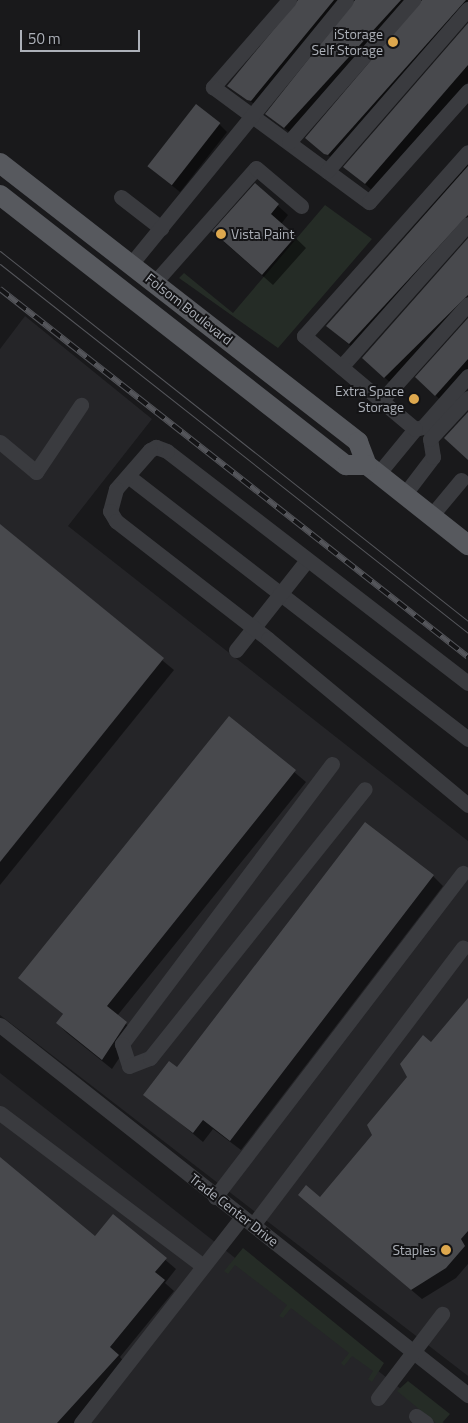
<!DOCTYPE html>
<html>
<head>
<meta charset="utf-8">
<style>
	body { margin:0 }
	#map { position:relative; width:468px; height:1423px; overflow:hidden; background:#19191b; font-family:"Titillium Web",sans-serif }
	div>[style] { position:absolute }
	.built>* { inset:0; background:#252528 }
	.green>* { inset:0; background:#252c26 }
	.shadow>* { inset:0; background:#0007 }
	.building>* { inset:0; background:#48494d; transform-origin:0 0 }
	.minor>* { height:15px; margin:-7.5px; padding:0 7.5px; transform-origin:7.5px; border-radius:7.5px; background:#3a3b3f }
	.major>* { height:20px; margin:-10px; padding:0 10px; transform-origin:10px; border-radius:10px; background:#57595e }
	.tram>* { height:1px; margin:-0.5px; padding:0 0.5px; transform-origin:0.5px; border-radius:0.5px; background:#54555a }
	.rail>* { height:5.5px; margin-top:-2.75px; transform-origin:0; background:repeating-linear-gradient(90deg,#141416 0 11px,#54555a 0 22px); box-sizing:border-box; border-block:1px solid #54555a }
	.dots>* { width:14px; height:14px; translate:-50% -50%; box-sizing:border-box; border:2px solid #141416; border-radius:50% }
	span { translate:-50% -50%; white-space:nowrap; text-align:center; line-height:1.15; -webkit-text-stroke:4px #141416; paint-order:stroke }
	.poi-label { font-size:14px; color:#adb1b9 }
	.right { translate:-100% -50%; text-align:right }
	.left { translate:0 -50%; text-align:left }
	.street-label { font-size:14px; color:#adb1b9 }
	.scale { position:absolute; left:20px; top:30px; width:120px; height:22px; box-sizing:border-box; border:2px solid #adb1b9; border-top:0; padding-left:6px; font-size:15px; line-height:18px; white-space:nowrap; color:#adb1b9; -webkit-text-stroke:4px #141416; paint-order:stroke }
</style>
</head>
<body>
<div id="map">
	<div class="built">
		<div style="clip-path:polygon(25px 316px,152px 419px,68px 526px,468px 841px,468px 1376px,0 1015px,0 349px)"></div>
		<div style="clip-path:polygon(0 1073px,139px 1182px,444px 1423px,0 1423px)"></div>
	</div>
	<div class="green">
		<div style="clip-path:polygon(325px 205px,372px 239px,278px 348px,179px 278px,184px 273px,233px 313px)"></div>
		<div style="clip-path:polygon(243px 1248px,384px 1363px,372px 1382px,368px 1379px,373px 1371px,352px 1356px,344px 1366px,341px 1363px,349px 1353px,291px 1308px,283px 1318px,279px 1316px,287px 1305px,235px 1265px,228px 1274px,224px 1271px)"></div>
		<div style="clip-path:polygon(408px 1381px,450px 1414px,442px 1423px,436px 1423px,397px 1391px)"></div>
	</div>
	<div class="shadow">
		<div style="clip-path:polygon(301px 0,468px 0,468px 11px,337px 162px,315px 145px,421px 7px,421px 1px,414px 1px,293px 135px,267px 114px,355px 6px,354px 1px,347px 2px,260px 108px,228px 85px)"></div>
		<div style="clip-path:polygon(468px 25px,468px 82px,373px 191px,345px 167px)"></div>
		<div style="clip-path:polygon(219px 124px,227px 132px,180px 192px,149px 167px)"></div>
		<div style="clip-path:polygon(468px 164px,468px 228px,358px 352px,327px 326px)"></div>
		<div style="clip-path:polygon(255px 185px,288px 215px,281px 224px,306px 248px,273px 285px,224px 242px)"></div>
		<div style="clip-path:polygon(468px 240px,468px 308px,394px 386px,372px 366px)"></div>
		<div style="clip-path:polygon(468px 320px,468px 377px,445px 404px,425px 386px)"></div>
		<div style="clip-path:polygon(0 526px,174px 670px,0 885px)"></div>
		<div style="clip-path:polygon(229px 717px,306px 782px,117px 1016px,136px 1033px,112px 1069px,67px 1033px,57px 1023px,64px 1015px,20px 978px)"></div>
		<div style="clip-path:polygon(433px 876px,443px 886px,241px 1150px,213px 1129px,203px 1142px,145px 1094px)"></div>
		<div style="clip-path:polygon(468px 1000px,468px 1264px,456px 1278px,422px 1299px,310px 1205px,320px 1199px,374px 1135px,431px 1044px)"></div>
		<div style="clip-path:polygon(0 1159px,95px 1238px,114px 1216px,176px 1269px,165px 1283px,174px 1291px,120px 1357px,128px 1366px,78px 1423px,0 1423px)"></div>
	</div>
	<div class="building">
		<div style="clip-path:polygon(298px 0,334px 0,251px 101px,247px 100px,227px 86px)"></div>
		<div style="clip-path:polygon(355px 0,401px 0,284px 128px,265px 114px)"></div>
		<div style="clip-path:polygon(422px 0,466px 0,328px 155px,324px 154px,305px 138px)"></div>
		<div style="clip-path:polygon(468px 23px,468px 65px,365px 184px,343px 167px)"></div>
		<div style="left:196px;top:104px;width:31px;height:79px;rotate:38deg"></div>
		<div style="clip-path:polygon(468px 166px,468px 215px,349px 344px,326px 326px)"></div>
		<div style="clip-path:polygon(255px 183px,279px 204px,271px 214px,296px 236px,262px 275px,212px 231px)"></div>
		<div style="clip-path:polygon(468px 238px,468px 295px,384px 378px,362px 358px)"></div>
		<div style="clip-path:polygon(468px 318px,468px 359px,435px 396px,415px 377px)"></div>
		<div style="clip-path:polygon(468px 412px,468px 460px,444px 438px)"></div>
		<div style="clip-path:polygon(0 524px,164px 658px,0 862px)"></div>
		<div style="clip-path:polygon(229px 716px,296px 770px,107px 1006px,127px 1022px,102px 1060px,56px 1023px,63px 1014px,18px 978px)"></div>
		<div style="clip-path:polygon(365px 822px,434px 875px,230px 1141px,203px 1120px,193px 1133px,143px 1095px,169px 1061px,177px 1067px)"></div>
		<div style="clip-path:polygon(468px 998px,468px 1231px,461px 1239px,465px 1246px,446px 1268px,411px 1290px,298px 1195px,306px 1185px,320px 1197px,372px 1135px,367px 1125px,407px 1077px,400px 1064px,423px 1035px,431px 1042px)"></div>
		<div style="clip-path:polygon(0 1157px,95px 1236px,113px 1214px,167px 1258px,155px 1272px,165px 1280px,110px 1347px,119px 1355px,57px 1423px,0 1423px)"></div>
	</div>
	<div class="minor">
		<div style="left:289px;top:0;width:116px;rotate:131.1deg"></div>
		<div style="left:213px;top:87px;width:194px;rotate:36.4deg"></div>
		<div style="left:369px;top:202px;width:149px;rotate:-48.3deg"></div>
		<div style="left:289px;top:142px;width:189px;rotate:-48.9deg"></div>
		<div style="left:327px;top:171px;width:215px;rotate:-49deg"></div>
		<div style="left:121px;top:197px;width:51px;rotate:37.8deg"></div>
		<div style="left:131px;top:264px;width:340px;rotate:-50.8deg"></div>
		<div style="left:155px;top:282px;width:152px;rotate:-48.5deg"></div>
		<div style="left:256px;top:168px;width:59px;rotate:40.2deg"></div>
		<div style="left:341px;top:367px;width:191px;rotate:-48.4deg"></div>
		<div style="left:381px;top:401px;width:130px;rotate:-48.1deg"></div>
		<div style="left:415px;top:429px;width:8px;rotate:-14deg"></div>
		<div style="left:423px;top:427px;width:68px;rotate:-48.6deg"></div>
		<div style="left:0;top:442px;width:47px;rotate:39.8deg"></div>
		<div style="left:36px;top:472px;width:81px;rotate:-56.1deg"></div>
		<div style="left:378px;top:474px;width:58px;rotate:-50.6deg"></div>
		<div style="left:415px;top:429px;width:145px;rotate:-140deg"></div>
		<div style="left:304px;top:336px;width:246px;rotate:-48.3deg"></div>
		<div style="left:128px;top:476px;width:430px;rotate:37.7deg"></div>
		<div style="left:404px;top:495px;width:48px;rotate:-52.7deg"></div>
		<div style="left:433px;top:457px;width:18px;rotate:-99deg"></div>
		<div style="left:430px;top:439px;width:56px;rotate:-47.2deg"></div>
		<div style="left:431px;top:516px;width:47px;rotate:-50.2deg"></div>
		<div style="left:236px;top:650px;width:115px;rotate:-51.7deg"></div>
		<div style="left:468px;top:683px;width:380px;rotate:-142.4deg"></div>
		<div style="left:167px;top:451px;width:12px;rotate:-160deg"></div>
		<div style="left:156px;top:447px;width:7px;rotate:153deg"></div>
		<div style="left:150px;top:450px;width:52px;rotate:131.1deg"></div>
		<div style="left:116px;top:489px;width:23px;rotate:105deg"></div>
		<div style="left:110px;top:511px;width:12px;rotate:59deg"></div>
		<div style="left:116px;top:521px;width:192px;rotate:37.8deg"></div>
		<div style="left:268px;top:639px;width:260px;rotate:39.7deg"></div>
		<div style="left:332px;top:764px;width:350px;rotate:126.9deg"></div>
		<div style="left:122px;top:1044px;width:23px;rotate:72deg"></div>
		<div style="left:129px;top:1066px;width:22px;rotate:-21deg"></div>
		<div style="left:150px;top:1058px;width:344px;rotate:-51.4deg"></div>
		<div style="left:0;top:1025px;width:597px;rotate:38.33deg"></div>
		<div style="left:0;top:1113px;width:254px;rotate:37deg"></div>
		<div style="left:215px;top:1197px;width:408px;rotate:-52.6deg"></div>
		<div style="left:253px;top:1225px;width:348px;rotate:-52.9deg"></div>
		<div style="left:378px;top:1398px;width:106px;rotate:-52.7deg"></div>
		<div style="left:416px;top:1416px;width:12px;rotate:35deg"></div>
		<div style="left:81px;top:1423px;width:261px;rotate:-52deg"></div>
	</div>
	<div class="major">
		<div style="left:0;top:163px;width:454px;rotate:37.9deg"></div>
		<div style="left:358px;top:442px;width:25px;rotate:69deg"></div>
		<div style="left:367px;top:465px;width:129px;rotate:38.4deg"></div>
		<div style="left:0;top:195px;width:439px;rotate:38deg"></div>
		<div style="left:346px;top:465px;width:21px"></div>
	</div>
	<div class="tram">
		<div style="left:0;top:251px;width:597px;rotate:38.33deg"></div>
		<div style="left:0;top:264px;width:596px;rotate:38.25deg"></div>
	</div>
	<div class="rail">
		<div style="left:0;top:289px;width:595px;rotate:38.18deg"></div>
	</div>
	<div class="dots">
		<div style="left:393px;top:42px;background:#dea84e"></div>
		<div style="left:221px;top:234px;background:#dea84e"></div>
		<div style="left:414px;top:399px;background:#dea84e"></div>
		<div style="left:446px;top:1250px;background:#dea84e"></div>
	</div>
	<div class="poi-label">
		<span class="right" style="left:383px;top:42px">iStorage<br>Self Storage</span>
		<span class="left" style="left:231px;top:234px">Vista Paint</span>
		<span class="right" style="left:404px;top:399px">Extra Space<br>Storage</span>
		<span class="right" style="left:436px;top:1250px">Staples</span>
	</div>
	<div class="street-label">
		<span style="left:189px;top:309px;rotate:38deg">Folsom Boulevard</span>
		<span style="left:234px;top:1210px;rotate:38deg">Trade Center Drive</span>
	</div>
	<div class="scale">50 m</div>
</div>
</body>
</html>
